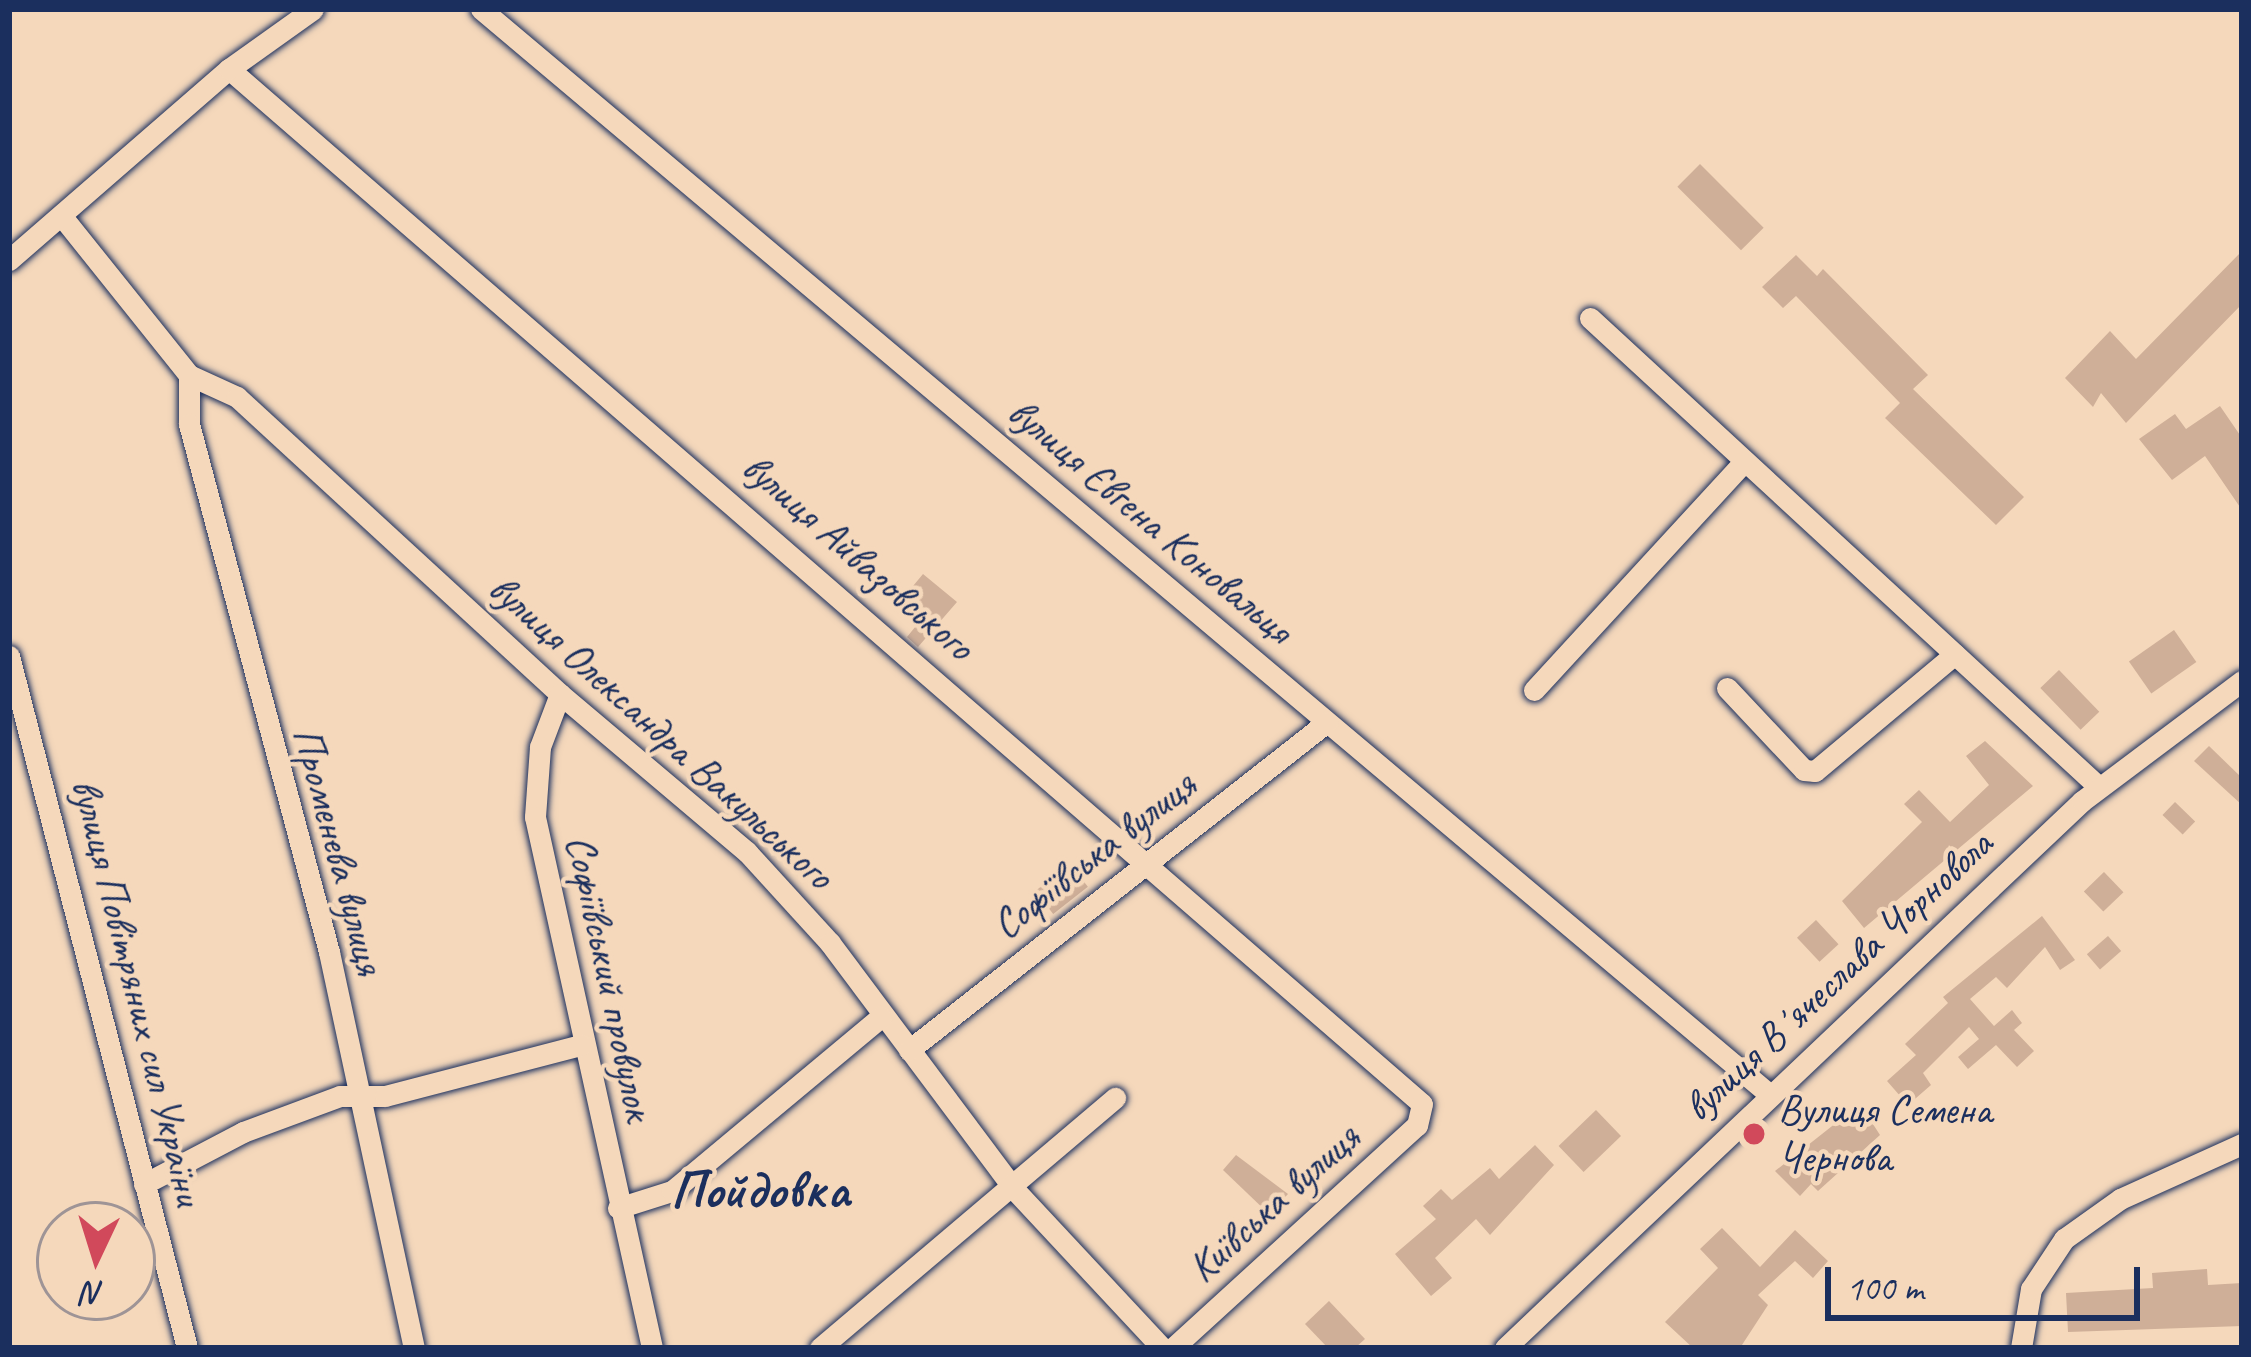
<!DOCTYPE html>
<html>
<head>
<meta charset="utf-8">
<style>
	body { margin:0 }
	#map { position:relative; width:2251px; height:1357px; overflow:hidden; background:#f5d8bb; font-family:Caveat,sans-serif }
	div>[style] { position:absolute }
	.building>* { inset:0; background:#cfaf98; transform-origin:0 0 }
	.roads { filter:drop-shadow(0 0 3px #1b2f5e) drop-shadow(0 0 3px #1b2f5e) }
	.minor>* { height:21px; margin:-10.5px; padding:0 10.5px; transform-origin:10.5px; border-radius:10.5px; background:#f5d8bb }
	.dots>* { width:33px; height:33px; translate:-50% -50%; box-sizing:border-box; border:6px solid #f5d8bb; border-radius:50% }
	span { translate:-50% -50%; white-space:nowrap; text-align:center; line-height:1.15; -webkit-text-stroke:9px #f5d8bb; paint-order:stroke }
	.street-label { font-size:42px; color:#1b2f5e }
	.poi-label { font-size:42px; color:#1b2f5e }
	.left { translate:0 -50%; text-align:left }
	.district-label { font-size:54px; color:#1b2f5e; font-weight:700 }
	.frame { position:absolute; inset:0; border:12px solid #1b2f5e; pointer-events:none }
	.north { position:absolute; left:36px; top:1201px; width:120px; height:120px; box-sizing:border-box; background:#f5d8bb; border:3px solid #9e9496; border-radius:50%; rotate:184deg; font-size:33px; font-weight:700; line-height:48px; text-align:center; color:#1b2f5e }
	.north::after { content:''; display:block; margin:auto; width:42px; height:54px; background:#d1495b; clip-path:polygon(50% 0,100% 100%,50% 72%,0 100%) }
	.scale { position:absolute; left:1825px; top:1267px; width:315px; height:54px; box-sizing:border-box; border:6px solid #1b2f5e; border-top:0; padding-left:15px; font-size:36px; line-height:42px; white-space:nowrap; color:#1b2f5e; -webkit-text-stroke:9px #f5d8bb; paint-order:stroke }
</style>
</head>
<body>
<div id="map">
	<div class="building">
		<div style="left:1700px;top:164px;width:90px;height:32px;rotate:45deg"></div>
		<div style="clip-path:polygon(2242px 251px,2242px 304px,2126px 423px,2101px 393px,2093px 407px,2065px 378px,2110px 331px,2136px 359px)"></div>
		<div style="clip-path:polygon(1796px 255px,1817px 276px,1823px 269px,1928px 375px,1913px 389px,2024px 497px,1996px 525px,1885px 418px,1900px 403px,1796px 296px,1783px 308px,1762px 287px)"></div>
		<div style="clip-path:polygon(2220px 406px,2242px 438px,2242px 510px,2205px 456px,2172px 480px,2139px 439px,2175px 414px,2186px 429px)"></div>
		<div style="clip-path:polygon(923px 574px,957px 602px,918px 647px,907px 637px,924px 616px,903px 598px)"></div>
		<div style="left:2174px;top:630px;width:39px;height:55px;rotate:55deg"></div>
		<div style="left:2059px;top:670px;width:58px;height:26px;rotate:46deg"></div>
		<div style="clip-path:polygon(1985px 741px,2033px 786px,1864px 928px,1842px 901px,1922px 822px,1904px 804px,1919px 790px,1950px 822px,1989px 785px,1966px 756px)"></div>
		<div style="clip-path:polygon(2209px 746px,2242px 778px,2242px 805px,2194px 761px)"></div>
		<div style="left:2175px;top:802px;width:28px;height:18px;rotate:44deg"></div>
		<div style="left:1070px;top:864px;width:29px;height:44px;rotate:52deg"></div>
		<div style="left:2104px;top:872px;width:28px;height:28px;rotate:46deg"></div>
		<div style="clip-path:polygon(2042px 916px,2075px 960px,2060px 970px,2045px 947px,2007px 988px,1996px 977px,1970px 999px,1994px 1026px,2012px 1010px,2022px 1023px,2014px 1030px,2034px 1051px,2017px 1067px,1996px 1045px,1968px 1069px,1958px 1057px,1979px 1039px,1969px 1027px,1923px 1073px,1931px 1085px,1908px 1105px,1887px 1081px,1916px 1055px,1905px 1044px,1948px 1003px,1943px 997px)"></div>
		<div style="left:1816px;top:920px;width:33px;height:26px;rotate:47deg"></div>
		<div style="left:2108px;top:936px;width:20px;height:28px;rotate:49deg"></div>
		<div style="clip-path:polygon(1860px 1104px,1880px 1135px,1818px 1191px,1811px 1184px,1800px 1196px,1775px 1171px)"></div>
		<div style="left:1596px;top:1110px;width:36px;height:52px;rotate:46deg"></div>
		<div style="clip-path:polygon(1535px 1145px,1554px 1165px,1490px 1235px,1476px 1219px,1435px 1258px,1452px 1278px,1431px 1296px,1395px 1254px,1436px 1219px,1423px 1206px,1441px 1189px,1452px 1200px,1490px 1168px,1499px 1179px)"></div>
		<div style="clip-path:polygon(1236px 1155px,1288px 1194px,1269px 1214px,1223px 1170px)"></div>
		<div style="clip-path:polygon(1722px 1228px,1760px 1267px,1795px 1230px,1828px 1261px,1813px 1278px,1795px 1261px,1758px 1295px,1768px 1305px,1740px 1348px,1693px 1348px,1665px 1322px,1718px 1268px,1700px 1249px)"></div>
		<div style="clip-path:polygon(2207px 1269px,2208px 1285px,2242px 1283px,2242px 1326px,2068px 1332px,2066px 1293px,2153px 1288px,2152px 1273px)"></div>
		<div style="clip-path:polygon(1329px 1301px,1365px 1339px,1355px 1348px,1328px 1348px,1305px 1324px)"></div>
	</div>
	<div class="roads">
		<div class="minor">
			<div style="left:481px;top:9px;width:1684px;rotate:40.11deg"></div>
			<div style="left:229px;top:69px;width:1579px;rotate:40.94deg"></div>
			<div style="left:1422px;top:1104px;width:22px;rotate:103deg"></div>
			<div style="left:1417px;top:1125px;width:331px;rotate:137.6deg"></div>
			<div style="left:64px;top:219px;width:200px;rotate:51.3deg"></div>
			<div style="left:189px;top:375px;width:53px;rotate:24.6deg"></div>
			<div style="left:237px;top:397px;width:439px;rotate:42.6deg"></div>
			<div style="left:560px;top:694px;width:245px;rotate:40.2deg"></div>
			<div style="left:747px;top:852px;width:123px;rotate:47.6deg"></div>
			<div style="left:830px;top:943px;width:306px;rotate:53.2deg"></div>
			<div style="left:1013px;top:1188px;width:219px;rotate:47deg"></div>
			<div style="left:9px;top:260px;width:291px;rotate:-41deg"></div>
			<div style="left:229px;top:69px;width:103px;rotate:-35.5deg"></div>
			<div style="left:1590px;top:318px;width:692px;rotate:42.66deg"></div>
			<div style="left:189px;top:375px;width:49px;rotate:90deg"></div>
			<div style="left:189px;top:424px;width:546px;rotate:75.15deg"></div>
			<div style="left:329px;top:952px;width:405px;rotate:77.9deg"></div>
			<div style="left:9px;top:656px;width:715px;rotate:75.57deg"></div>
			<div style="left:1727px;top:688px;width:112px;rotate:46.8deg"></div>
			<div style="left:1804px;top:770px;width:11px;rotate:5deg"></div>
			<div style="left:1815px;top:771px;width:182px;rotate:-39.9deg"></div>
			<div style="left:1534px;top:690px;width:309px;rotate:-47.4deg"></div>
			<div style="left:560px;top:694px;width:57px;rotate:110.7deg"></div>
			<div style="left:540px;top:747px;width:70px;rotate:94.1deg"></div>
			<div style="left:535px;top:817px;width:544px;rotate:77.57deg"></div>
			<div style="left:909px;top:1050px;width:531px;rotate:-38.12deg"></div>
			<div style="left:144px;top:1184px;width:112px;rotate:-27.7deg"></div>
			<div style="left:243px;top:1132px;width:103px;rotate:-20.4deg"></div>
			<div style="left:340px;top:1096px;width:45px"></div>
			<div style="left:385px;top:1096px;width:203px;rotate:-14.6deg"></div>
			<div style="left:618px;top:1208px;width:57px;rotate:-17.5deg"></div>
			<div style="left:672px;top:1191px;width:272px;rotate:-39.8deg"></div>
			<div style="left:820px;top:1348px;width:387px;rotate:-40.3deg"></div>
			<div style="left:1505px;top:1348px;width:795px;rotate:-43.47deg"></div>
			<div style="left:2082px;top:801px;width:200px;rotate:-36.9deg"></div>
			<div style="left:2021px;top:1348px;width:60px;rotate:-80.4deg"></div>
			<div style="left:2031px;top:1289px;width:60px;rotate:-56.6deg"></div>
			<div style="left:2064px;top:1239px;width:69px;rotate:-35.5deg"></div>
			<div style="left:2120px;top:1199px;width:134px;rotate:-24.3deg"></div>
		</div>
	</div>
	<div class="dots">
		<div style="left:1754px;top:1134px;background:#d1495b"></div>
	</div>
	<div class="street-label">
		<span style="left:1150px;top:521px;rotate:40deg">вулиця Євгена Коновальця</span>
		<span style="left:858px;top:557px;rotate:41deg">вулиця Айвазовського</span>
		<span style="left:661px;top:732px;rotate:42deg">вулиця Олександра Вакульського</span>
		<span style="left:338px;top:851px;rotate:75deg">Променева вулиця</span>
		<span style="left:1094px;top:855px;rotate:-38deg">Софіївська вулиця</span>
		<span style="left:1838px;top:976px;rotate:-43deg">вулиця Вʼячеслава Чорновола</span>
		<span style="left:609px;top:978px;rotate:78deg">Софіївський провулок</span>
		<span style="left:137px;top:992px;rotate:76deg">вулиця Повітряних сил України</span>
		<span style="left:1274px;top:1203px;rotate:-42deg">Київська вулиця</span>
	</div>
	<div class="poi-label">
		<span class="left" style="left:1778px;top:1134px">Вулиця Семена<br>Чернова</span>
	</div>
	<div class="district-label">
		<span style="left:760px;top:1189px">Пойдовка</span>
	</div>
	<div class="frame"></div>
	<div class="north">N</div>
	<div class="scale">100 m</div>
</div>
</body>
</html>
